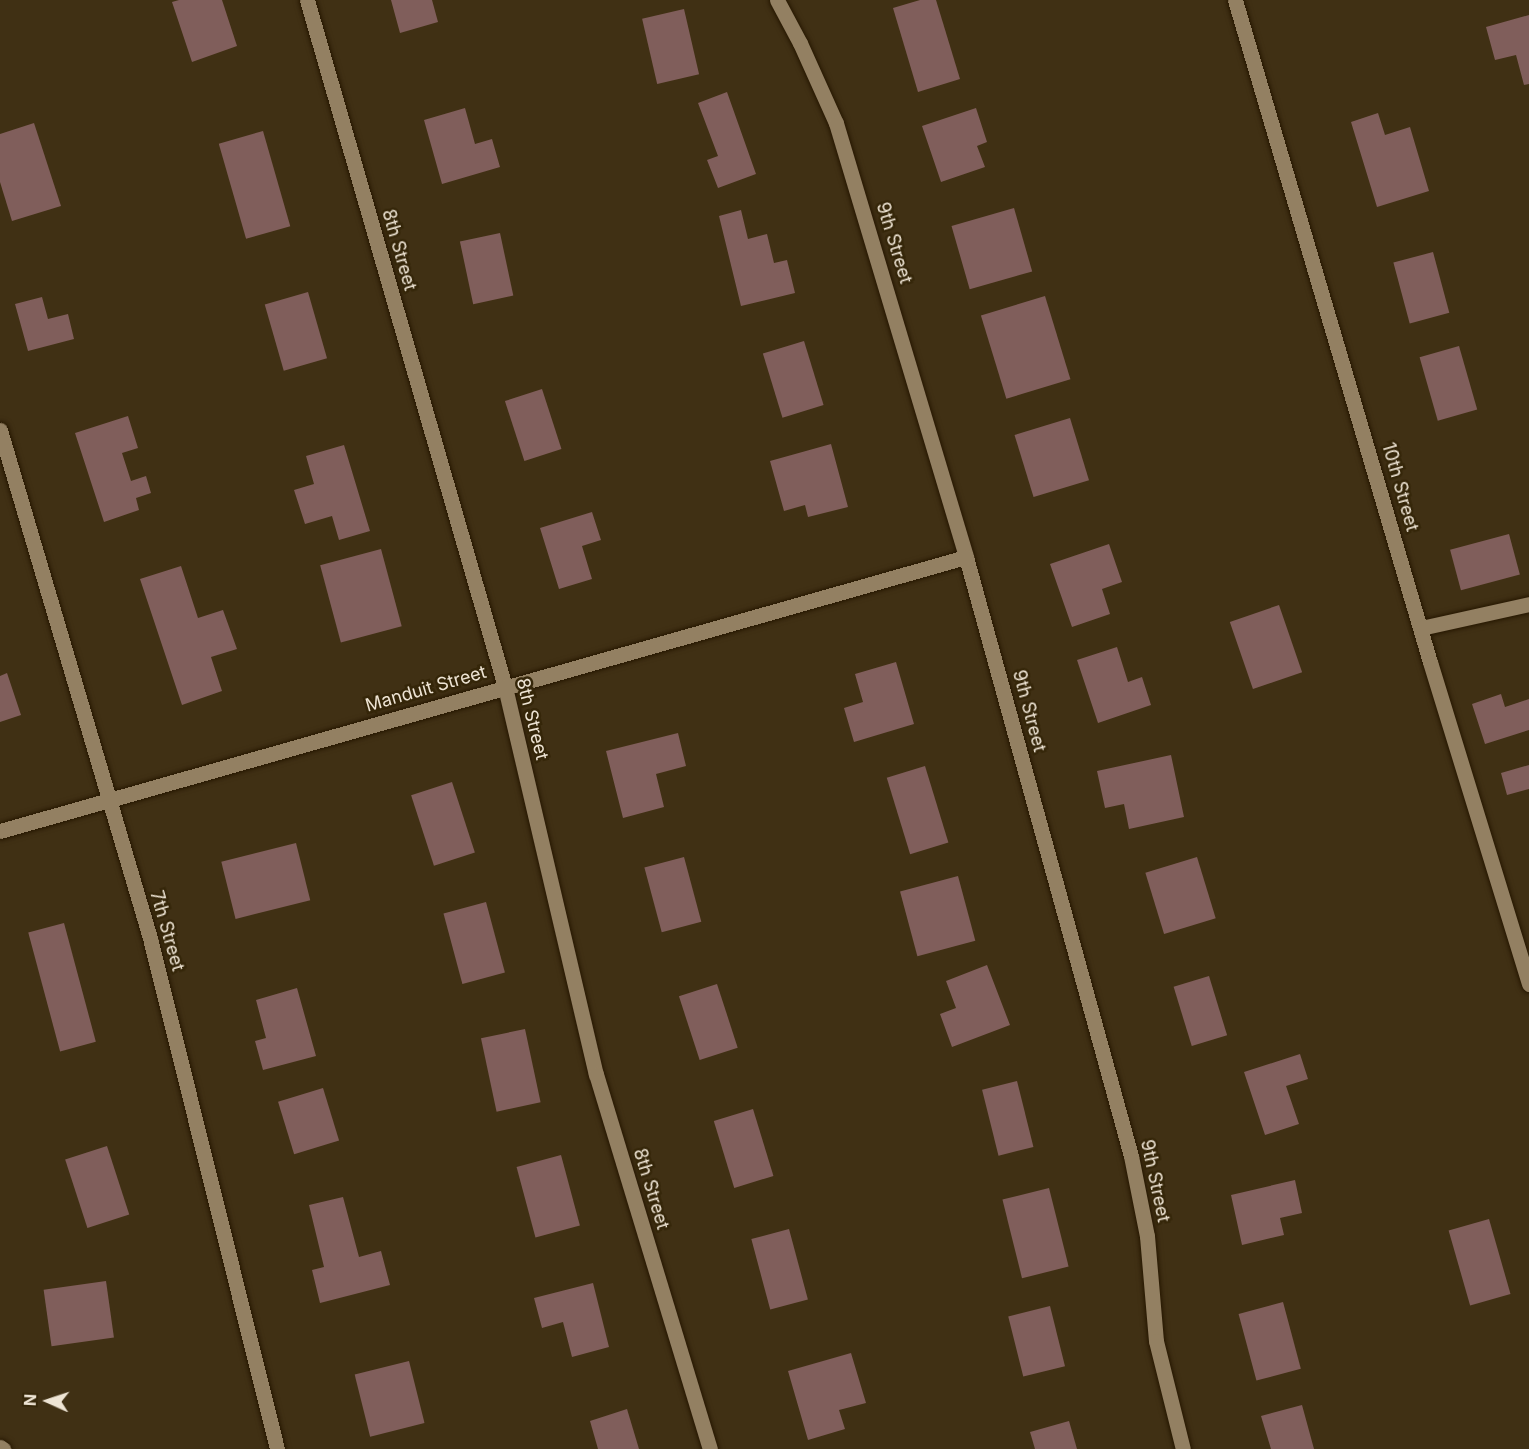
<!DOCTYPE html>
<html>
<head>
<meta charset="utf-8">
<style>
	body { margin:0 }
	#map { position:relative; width:1529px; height:1449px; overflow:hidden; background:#403014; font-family:Inter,sans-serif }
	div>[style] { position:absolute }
	.building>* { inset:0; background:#805e5b; transform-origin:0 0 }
	.roads { filter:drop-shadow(0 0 2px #261700) drop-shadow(0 0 2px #261700) }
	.minor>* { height:15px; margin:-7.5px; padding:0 7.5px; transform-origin:7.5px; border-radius:7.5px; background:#938062 }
	.tertiary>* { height:15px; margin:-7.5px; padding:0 7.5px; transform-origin:7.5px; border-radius:7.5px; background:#938062 }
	span { translate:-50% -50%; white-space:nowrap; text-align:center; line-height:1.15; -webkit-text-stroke:5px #352609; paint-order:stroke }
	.street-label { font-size:18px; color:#eee4d4 }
	.north { position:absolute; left:18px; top:1371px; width:60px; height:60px; -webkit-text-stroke:4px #352609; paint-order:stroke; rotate:273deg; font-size:16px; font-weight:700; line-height:24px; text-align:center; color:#eee4d4 }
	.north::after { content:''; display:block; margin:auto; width:21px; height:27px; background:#eee4d4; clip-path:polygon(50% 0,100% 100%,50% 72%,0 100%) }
</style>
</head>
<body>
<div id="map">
	<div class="building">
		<div style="clip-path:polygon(179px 0,222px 0,237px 46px,192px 62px,172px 2px)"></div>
		<div style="clip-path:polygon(391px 0,432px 0,438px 22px,400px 33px)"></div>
		<div style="clip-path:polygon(920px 0,936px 0,960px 79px,918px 92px,893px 8px)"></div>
		<div style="left:684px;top:9px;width:67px;height:43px;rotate:77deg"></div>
		<div style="clip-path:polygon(1529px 15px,1529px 84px,1524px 85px,1516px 55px,1495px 60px,1486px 27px)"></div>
		<div style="clip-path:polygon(727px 92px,756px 174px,718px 188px,707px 160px,718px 156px,698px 103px)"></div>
		<div style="clip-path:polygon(465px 108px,475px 144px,492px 139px,500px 167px,442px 184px,424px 120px)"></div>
		<div style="clip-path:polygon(976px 108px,987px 142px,977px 146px,985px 167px,941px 182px,922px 126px)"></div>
		<div style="clip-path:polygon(1378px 113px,1385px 135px,1410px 127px,1429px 191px,1377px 207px,1351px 122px)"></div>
		<div style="clip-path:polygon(34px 123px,61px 206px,12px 221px,0 182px,0 134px)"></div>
		<div style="left:263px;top:131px;width:99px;height:46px;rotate:74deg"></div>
		<div style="left:1014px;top:208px;width:66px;height:65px;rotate:74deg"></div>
		<div style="clip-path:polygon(741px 210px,748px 239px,767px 234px,774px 263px,787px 260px,795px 293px,741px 306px,719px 216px)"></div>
		<div style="left:500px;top:233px;width:64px;height:41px;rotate:78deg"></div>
		<div style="left:1433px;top:252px;width:63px;height:41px;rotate:75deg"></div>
		<div style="left:308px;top:292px;width:69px;height:45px;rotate:74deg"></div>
		<div style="left:1045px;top:296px;width:87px;height:67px;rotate:73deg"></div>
		<div style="clip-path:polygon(42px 297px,48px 319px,68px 314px,74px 339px,28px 351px,15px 304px)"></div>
		<div style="left:804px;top:341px;width:67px;height:43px;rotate:73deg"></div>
		<div style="left:1459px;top:346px;width:66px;height:41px;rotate:74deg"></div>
		<div style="left:542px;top:389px;width:63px;height:39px;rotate:72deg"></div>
		<div style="clip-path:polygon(128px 416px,138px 448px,122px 453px,131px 481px,146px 476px,151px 493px,136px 498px,139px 510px,104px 522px,75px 433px)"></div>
		<div style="left:1070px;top:418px;width:65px;height:58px;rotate:73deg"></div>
		<div style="clip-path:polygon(831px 444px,848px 507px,808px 517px,805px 505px,784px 511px,770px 461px)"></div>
		<div style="clip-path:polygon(344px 445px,370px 531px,339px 540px,332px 516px,305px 524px,294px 490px,314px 484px,306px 456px)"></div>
		<div style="clip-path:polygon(592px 512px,601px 540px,582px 546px,592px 579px,559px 589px,540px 528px)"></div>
		<div style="left:1509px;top:534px;width:42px;height:61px;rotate:75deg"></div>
		<div style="clip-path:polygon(1109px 544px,1122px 582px,1102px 589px,1110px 614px,1072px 627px,1050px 564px)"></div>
		<div style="left:381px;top:549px;width:80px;height:63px;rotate:75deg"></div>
		<div style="clip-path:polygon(181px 566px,198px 618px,223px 610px,237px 649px,211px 657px,222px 691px,182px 705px,140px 579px)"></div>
		<div style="left:1279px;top:605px;width:71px;height:52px;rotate:71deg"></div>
		<div style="clip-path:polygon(1117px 647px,1128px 682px,1142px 677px,1151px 705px,1098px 723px,1077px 660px)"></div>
		<div style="clip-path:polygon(896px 662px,914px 724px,854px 742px,844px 708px,863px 702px,855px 674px)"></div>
		<div style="clip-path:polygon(7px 673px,21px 715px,0 722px,0 676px)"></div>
		<div style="clip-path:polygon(1501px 694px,1505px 707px,1529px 699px,1529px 730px,1485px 744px,1472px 704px)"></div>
		<div style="clip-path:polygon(678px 733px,686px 766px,656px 774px,664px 807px,623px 818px,606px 751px)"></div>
		<div style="clip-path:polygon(1171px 755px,1184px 817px,1129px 829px,1124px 804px,1105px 808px,1097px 771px)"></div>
		<div style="clip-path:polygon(1529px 765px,1529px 789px,1507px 795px,1501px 773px)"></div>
		<div style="left:925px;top:766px;width:80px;height:40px;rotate:73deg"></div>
		<div style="left:452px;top:782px;width:74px;height:43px;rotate:72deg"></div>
		<div style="left:296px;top:843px;width:59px;height:77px;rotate:76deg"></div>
		<div style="left:684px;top:857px;width:67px;height:41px;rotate:75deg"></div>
		<div style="left:1197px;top:857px;width:64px;height:54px;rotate:73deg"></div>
		<div style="left:958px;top:876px;width:67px;height:60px;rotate:75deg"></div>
		<div style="left:486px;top:902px;width:73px;height:44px;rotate:75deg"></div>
		<div style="left:64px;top:923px;width:123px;height:37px;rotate:75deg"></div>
		<div style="clip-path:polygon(987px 965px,1010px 1025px,952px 1047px,940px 1014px,956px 1008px,946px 981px)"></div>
		<div style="left:1209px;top:976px;width:62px;height:37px;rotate:73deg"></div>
		<div style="left:717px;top:984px;width:67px;height:40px;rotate:72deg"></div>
		<div style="clip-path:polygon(297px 988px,316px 1056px,263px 1070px,255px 1041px,266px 1038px,256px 1000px)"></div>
		<div style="left:525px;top:1029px;width:75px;height:45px;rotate:78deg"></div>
		<div style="clip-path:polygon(1300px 1054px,1308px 1079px,1286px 1086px,1299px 1124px,1265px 1135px,1244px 1072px)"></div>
		<div style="left:1017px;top:1081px;width:68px;height:36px;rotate:76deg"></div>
		<div style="left:323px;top:1088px;width:55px;height:47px;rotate:73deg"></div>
		<div style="left:753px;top:1109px;width:70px;height:41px;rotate:73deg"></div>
		<div style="left:107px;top:1146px;width:72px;height:44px;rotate:72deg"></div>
		<div style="left:561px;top:1155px;width:73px;height:46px;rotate:75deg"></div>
		<div style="clip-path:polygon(1295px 1180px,1302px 1213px,1280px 1218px,1284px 1235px,1242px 1245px,1231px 1195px)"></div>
		<div style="left:1049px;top:1188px;width:81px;height:48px;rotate:76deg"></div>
		<div style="clip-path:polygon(343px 1197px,359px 1257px,381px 1251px,390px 1285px,320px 1303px,312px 1270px,324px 1267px,309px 1205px)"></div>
		<div style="left:1489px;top:1219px;width:78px;height:42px;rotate:74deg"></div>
		<div style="left:789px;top:1229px;width:73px;height:39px;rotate:75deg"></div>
		<div style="left:106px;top:1281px;width:57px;height:63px;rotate:82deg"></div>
		<div style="clip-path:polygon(593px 1283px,609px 1347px,572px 1357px,563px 1322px,542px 1328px,534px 1298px)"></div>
		<div style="left:1283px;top:1302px;width:69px;height:46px;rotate:75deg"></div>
		<div style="left:1050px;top:1306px;width:62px;height:43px;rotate:76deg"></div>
		<div style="clip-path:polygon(851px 1353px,866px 1403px,839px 1410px,845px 1429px,808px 1440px,788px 1371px)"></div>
		<div style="left:409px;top:1361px;width:64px;height:56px;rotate:76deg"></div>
		<div style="clip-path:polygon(1302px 1405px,1314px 1449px,1271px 1449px,1261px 1416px)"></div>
		<div style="clip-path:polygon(627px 1409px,639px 1449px,598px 1449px,590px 1421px)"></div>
		<div style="clip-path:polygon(1069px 1421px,1077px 1449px,1035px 1449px,1030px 1432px)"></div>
	</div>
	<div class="roads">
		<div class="minor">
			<div style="left:307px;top:0;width:715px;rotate:73.92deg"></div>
			<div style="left:505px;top:687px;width:398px;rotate:76.8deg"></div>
			<div style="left:596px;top:1074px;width:392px;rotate:73.1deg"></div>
			<div style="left:777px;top:0;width:49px;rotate:61.9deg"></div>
			<div style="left:800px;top:43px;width:88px;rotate:65.8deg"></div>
			<div style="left:836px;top:123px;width:453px;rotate:73.3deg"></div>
			<div style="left:966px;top:557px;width:621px;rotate:74.6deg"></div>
			<div style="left:1131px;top:1156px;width:82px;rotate:78.7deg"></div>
			<div style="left:1147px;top:1236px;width:105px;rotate:85.1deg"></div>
			<div style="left:1156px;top:1341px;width:111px;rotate:76deg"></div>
			<div style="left:1235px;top:0;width:690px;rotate:73.59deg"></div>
			<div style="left:1430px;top:662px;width:337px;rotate:72.9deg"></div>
			<div style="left:0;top:430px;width:530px;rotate:73.55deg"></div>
			<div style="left:150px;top:938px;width:527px;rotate:76.04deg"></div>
			<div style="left:1421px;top:628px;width:111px;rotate:-12.5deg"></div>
			<div style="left:0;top:831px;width:1004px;rotate:-15.84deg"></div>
		</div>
		<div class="tertiary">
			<div style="left:0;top:1447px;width:4px;rotate:34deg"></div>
		</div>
	</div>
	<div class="street-label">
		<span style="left:894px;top:243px;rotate:73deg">9th Street</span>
		<span style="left:399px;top:250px;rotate:74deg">8th Street</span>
		<span style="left:1400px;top:487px;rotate:74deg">10th Street</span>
		<span style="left:426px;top:689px;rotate:-16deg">Manduit Street</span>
		<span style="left:1029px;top:711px;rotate:75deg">9th Street</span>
		<span style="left:532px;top:719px;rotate:76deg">8th Street</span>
		<span style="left:167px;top:931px;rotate:74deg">7th Street</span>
		<span style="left:1155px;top:1181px;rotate:78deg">9th Street</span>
		<span style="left:651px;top:1189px;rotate:73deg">8th Street</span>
	</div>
	<div class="north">N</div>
</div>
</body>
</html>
